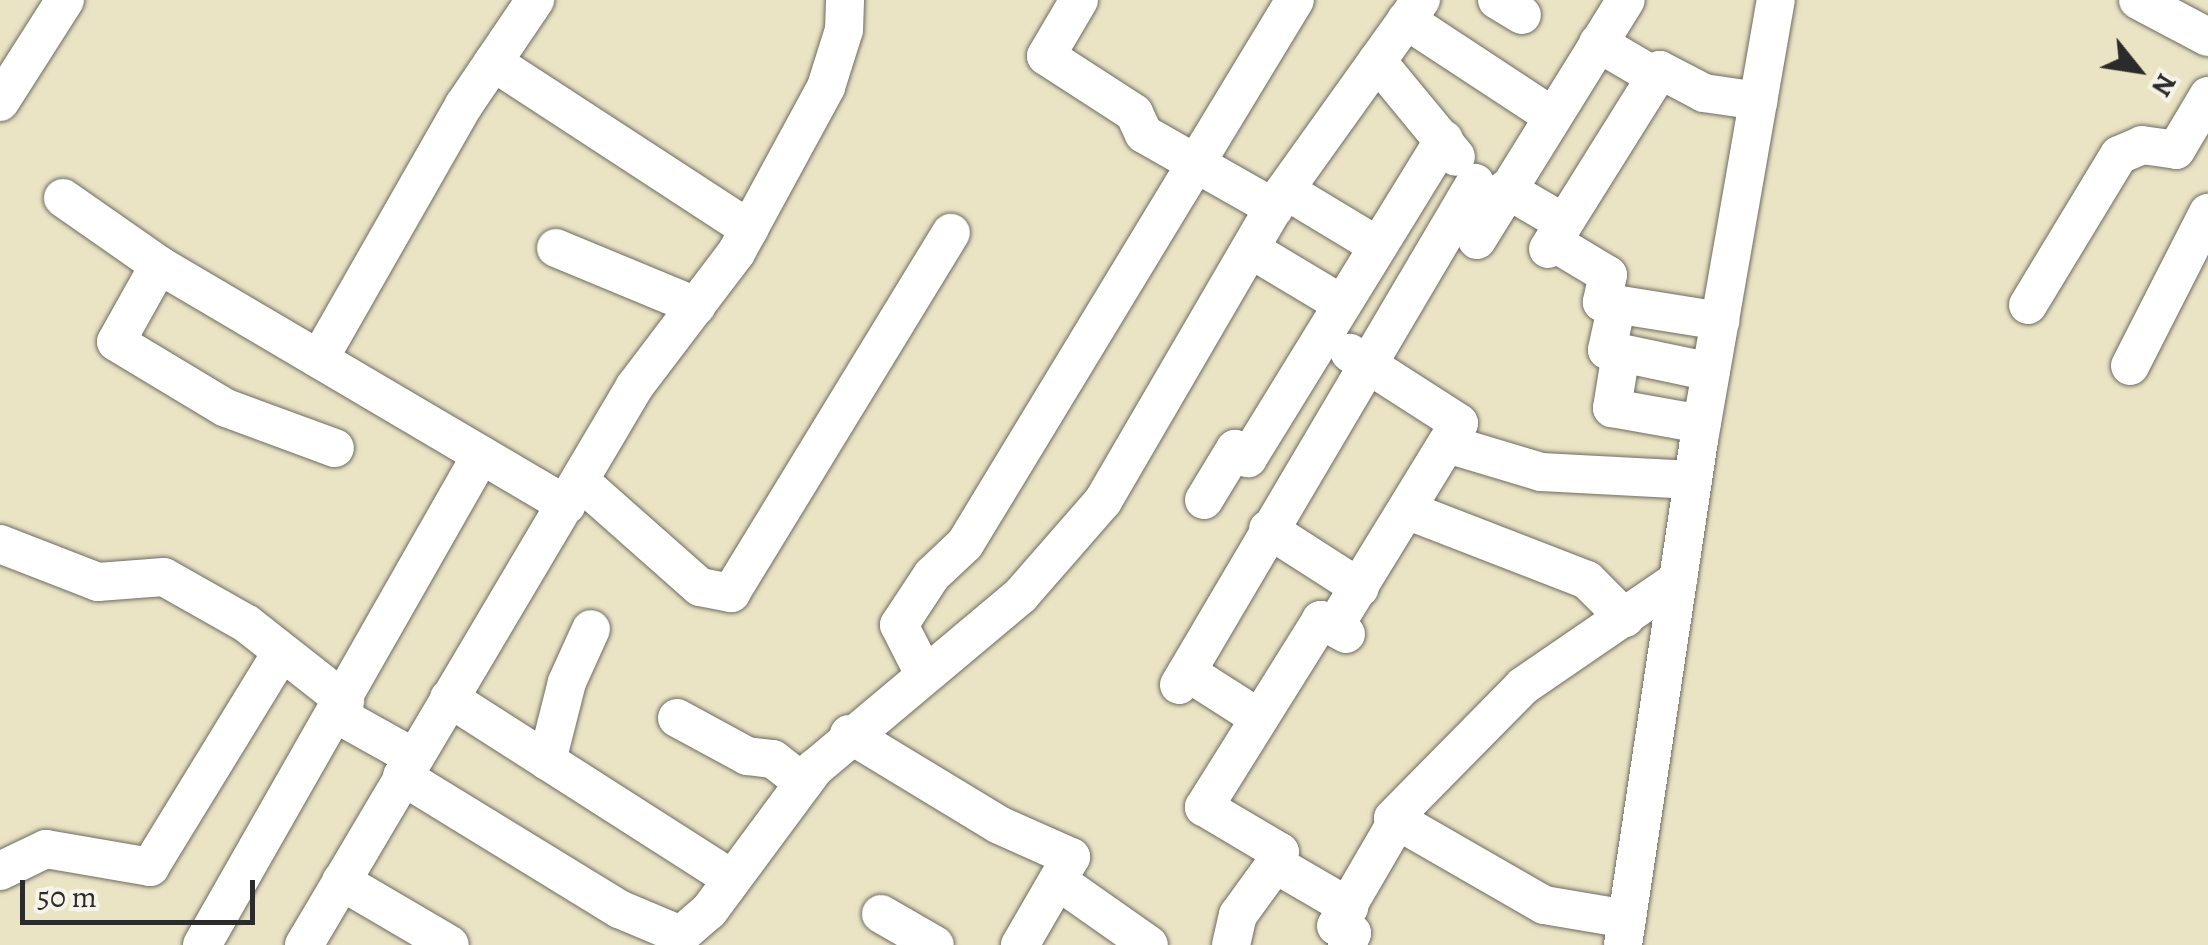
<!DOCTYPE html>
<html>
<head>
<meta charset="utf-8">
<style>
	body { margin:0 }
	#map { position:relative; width:2208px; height:945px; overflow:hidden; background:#eae3c4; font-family:Alegreya,serif }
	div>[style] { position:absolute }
	.roads { filter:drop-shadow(0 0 2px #6e6b61) drop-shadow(0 0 2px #6e6b61) }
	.street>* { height:38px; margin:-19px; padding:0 19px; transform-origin:19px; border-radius:19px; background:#fff }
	span { translate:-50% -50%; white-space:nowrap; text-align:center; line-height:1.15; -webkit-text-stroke:10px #f7f3e8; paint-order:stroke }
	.north { position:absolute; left:2088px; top:20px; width:100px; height:100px; -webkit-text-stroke:8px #f7f3e8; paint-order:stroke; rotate:120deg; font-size:28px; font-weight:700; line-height:40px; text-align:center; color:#2b2b2b }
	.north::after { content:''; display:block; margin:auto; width:35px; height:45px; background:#2b2b2b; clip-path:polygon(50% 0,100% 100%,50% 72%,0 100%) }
	.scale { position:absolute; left:20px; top:880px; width:235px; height:45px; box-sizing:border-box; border:5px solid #2b2b2b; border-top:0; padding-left:12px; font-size:30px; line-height:35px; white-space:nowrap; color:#2b2b2b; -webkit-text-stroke:8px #f7f3e8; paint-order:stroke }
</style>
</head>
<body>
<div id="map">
	<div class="roads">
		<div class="street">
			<div style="left:1079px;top:0;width:65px;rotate:120.5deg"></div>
			<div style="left:1046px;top:56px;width:105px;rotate:32.9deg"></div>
			<div style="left:1134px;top:113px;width:23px;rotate:65deg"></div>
			<div style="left:1144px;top:134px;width:150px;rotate:29.6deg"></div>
			<div style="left:1497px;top:0;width:29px;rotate:31deg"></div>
			<div style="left:2138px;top:0;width:79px;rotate:27.9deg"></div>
			<div style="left:1406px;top:20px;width:175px;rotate:33.3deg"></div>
			<div style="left:1598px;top:43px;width:67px;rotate:30.4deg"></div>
			<div style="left:1377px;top:61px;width:124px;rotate:50.5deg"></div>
			<div style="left:493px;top:62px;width:306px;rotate:33.1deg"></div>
			<div style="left:0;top:102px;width:121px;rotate:-57.5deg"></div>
			<div style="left:1506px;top:189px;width:67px;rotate:30.4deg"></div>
			<div style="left:1285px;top:190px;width:106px;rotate:31.1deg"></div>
			<div style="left:63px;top:198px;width:117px;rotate:34.9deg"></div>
			<div style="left:159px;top:265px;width:473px;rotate:30.5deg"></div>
			<div style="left:1477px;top:240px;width:282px;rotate:-58.2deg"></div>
			<div style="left:1553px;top:242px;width:64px;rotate:31deg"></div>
			<div style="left:1608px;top:275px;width:28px;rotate:103deg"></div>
			<div style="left:1602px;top:302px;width:120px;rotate:9.1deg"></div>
			<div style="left:556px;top:248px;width:152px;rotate:22.5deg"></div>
			<div style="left:1250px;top:249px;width:107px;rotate:30.9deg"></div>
			<div style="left:1548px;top:249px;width:211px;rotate:-58deg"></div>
			<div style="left:1660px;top:70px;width:50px;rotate:27.6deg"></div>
			<div style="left:1704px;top:93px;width:55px;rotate:8.4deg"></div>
			<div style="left:159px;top:265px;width:88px;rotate:119.2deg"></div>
			<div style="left:116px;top:342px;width:128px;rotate:31deg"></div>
			<div style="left:226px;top:408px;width:116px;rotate:20.2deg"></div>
			<div style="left:1617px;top:304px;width:47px;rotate:102.3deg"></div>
			<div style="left:1607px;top:350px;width:106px;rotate:11.9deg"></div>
			<div style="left:2028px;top:305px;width:175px;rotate:-58.8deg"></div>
			<div style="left:2119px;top:155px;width:25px;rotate:-23deg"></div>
			<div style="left:2142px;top:145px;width:34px;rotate:8deg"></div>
			<div style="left:2176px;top:150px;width:63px;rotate:-59.3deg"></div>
			<div style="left:1621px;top:353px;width:56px;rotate:99.3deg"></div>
			<div style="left:1612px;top:408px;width:91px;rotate:10.1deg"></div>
			<div style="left:319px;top:359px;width:292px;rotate:-60.3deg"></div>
			<div style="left:464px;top:105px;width:127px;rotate:-55.9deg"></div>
			<div style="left:2130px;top:366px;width:172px;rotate:-63deg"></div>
			<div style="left:1451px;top:445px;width:94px;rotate:16.7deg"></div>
			<div style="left:1541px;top:472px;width:152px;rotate:3deg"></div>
			<div style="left:580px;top:481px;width:160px;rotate:41.5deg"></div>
			<div style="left:700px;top:587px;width:32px;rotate:11deg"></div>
			<div style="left:731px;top:593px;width:422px;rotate:-58.6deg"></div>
			<div style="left:1204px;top:500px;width:60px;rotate:-58.7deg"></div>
			<div style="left:1235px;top:449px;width:16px;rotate:35deg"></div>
			<div style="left:1248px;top:458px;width:374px;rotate:-58.4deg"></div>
			<div style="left:1409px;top:511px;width:191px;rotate:21.2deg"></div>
			<div style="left:1587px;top:580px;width:54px;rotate:45deg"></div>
			<div style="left:1268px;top:529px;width:109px;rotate:32.7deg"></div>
			<div style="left:0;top:544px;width:105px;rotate:21.2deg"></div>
			<div style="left:98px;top:582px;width:66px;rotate:-4.3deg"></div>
			<div style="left:164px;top:577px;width:95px;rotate:29.5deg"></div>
			<div style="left:247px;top:624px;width:125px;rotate:38.2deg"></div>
			<div style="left:1334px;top:627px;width:239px;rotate:-58.5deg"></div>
			<div style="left:1459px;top:423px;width:130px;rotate:-147.3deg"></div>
			<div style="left:1346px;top:634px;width:29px;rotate:-151deg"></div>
			<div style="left:1321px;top:620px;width:221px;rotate:122deg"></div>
			<div style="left:1204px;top:807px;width:88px;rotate:30.6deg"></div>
			<div style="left:1280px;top:852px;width:13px;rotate:113deg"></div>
			<div style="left:1275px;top:864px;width:86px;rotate:30.2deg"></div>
			<div style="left:1187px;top:672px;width:85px;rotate:32.6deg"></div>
			<div style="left:924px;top:674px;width:55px;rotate:-117deg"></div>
			<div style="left:899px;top:625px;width:60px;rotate:-56.6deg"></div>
			<div style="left:932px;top:575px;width:45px;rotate:-43.2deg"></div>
			<div style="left:965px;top:544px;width:636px;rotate:-58.76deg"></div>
			<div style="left:1179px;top:685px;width:583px;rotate:-59.47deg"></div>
			<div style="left:449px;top:698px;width:336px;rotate:32.6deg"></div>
			<div style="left:338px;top:715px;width:86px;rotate:29.2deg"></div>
			<div style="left:677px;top:718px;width:80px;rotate:28.5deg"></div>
			<div style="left:747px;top:756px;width:26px;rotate:7deg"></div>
			<div style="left:773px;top:759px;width:39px;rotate:38deg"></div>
			<div style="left:849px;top:734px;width:175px;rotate:31.2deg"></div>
			<div style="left:999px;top:825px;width:79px;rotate:24deg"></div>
			<div style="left:1071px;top:857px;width:102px;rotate:120.1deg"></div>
			<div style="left:547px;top:761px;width:81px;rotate:-75.8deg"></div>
			<div style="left:567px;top:682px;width:58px;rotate:-65.6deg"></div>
			<div style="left:402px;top:776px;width:255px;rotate:31.5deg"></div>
			<div style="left:619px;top:909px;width:67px;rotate:22.8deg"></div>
			<div style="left:681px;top:935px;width:37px;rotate:-41deg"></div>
			<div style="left:709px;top:911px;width:178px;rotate:-53.5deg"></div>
			<div style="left:815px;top:768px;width:269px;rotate:-40deg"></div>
			<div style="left:1021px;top:595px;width:125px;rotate:-48.9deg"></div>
			<div style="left:1103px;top:501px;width:350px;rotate:-59.8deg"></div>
			<div style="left:1279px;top:198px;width:244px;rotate:-54.4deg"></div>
			<div style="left:0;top:871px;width:51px;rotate:-25.6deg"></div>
			<div style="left:46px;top:849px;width:106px;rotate:9.8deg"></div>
			<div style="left:150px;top:867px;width:252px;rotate:-58.5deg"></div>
			<div style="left:341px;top:881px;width:126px;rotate:30.4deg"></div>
			<div style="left:1058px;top:881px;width:111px;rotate:35.1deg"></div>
			<div style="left:881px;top:914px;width:62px;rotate:29.9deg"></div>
			<div style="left:1627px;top:919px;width:84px;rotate:-170.4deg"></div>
			<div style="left:1544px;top:905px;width:174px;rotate:-150.1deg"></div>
			<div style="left:1393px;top:818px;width:185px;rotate:-45.4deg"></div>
			<div style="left:1523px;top:686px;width:188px;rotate:-34.4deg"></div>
			<div style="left:202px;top:945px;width:564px;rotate:-60.34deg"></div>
			<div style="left:304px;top:945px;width:650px;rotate:-59.37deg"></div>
			<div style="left:635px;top:386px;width:167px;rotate:-52.8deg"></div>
			<div style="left:736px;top:253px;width:189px;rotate:-61.5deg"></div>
			<div style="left:826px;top:87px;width:60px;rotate:-72.5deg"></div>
			<div style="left:844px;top:30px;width:30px;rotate:-88deg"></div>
			<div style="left:1231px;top:945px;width:31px;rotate:-77deg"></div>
			<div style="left:1238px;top:915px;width:63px;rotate:-54deg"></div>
			<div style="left:1347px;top:945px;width:13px;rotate:-67deg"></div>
			<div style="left:1352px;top:933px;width:17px;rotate:-156deg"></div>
			<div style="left:1336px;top:926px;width:121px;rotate:-59.8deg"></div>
			<div style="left:1623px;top:945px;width:511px;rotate:-81.44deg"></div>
			<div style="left:1699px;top:440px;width:447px;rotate:-80.1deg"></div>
		</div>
	</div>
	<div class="north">N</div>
	<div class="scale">50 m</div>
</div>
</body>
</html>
